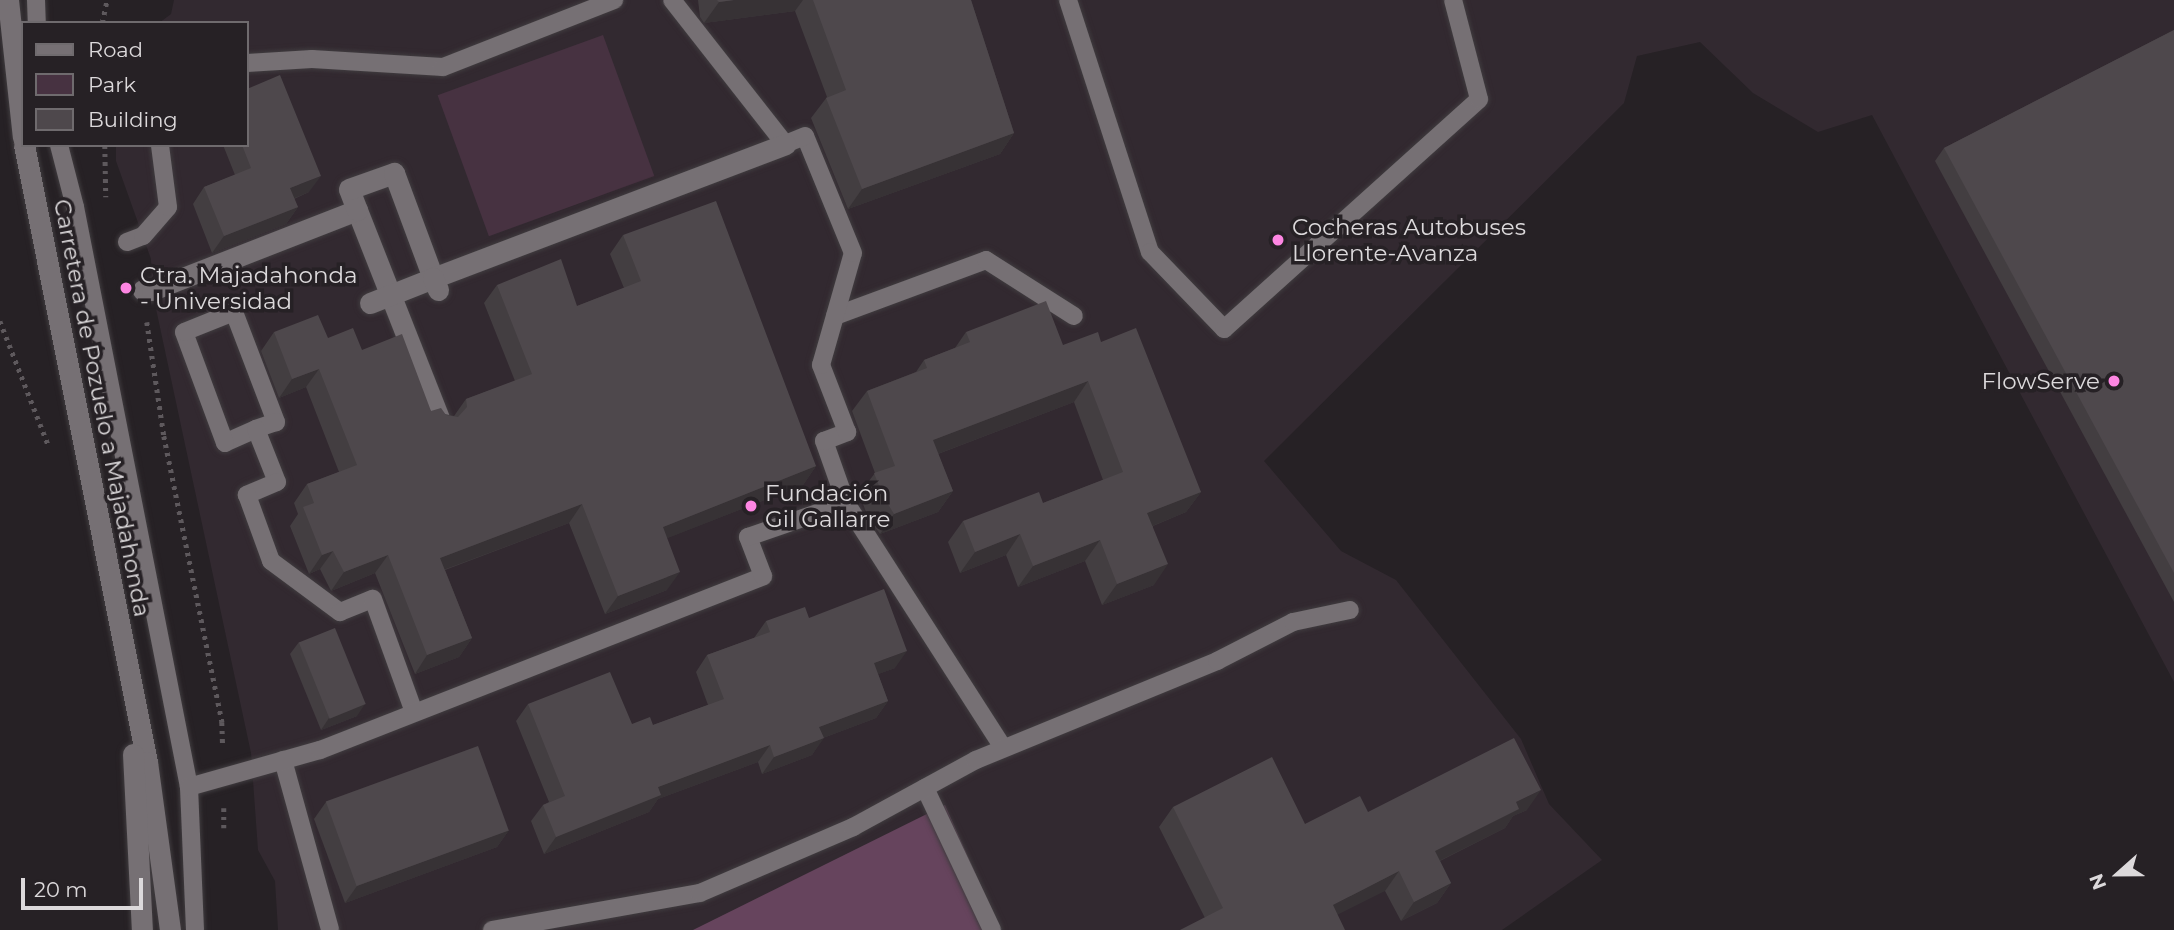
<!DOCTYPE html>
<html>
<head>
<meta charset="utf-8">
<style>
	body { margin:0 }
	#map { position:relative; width:2174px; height:930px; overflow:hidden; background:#262125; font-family:Montserrat,sans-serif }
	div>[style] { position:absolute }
	.built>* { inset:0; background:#322930 }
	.green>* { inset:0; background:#473241; transform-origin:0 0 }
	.forest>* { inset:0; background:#66445d }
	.path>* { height:4.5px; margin-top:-2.25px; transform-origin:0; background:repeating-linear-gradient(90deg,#5e595d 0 3.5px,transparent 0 8.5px) }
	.roads { filter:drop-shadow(0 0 2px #403c3f) drop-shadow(0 0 2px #403c3f) }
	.lane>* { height:18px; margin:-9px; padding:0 9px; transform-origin:9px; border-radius:9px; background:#767074 }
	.street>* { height:21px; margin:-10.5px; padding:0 10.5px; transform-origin:10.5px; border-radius:10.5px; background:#767074 }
	.secondary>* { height:21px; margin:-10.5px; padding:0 10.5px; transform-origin:10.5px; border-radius:10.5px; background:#767074 }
	.wall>* { inset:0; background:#433e41 }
	.shaded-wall>* { inset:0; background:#373235 }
	.building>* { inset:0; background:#4e484c; transform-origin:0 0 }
	.dots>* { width:19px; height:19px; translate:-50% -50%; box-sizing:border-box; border:4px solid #262125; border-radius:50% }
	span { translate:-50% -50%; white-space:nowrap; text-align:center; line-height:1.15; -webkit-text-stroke:7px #262125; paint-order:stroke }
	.poi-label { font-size:23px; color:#dcd9db }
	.left { translate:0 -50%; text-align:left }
	.right { translate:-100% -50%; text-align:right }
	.street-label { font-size:23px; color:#dcd9db }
	.legend { position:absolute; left:21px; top:21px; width:228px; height:126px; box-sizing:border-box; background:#262125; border:2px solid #6f6b6e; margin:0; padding:9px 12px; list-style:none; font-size:21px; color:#dcd9db }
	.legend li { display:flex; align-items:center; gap:14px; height:35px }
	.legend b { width:35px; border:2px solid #6f6b6e }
	.north { position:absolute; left:2083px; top:839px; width:70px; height:70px; -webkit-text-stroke:5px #262125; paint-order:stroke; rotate:249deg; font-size:19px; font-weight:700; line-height:28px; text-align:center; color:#dcd9db }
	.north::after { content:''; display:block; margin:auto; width:24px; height:32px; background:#dcd9db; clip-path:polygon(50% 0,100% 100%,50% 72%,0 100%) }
	.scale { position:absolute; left:21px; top:878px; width:122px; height:32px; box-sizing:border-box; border:4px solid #dcd9db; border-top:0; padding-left:9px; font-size:21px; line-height:24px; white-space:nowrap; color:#dcd9db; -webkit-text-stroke:5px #262125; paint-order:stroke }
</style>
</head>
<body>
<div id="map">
	<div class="built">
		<div style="clip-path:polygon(174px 0,2174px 0,2174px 682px,1872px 115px,1818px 132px,1753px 93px,1700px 42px,1637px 56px,1624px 103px,1264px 461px,1341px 551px,1396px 580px,1521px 739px,1549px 804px,1602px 860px,1502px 930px,278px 930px,275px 881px,258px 850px,251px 753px,152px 290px,151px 259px,116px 161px,116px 145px,247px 145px,247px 23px,159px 23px,171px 14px)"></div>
	</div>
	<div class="green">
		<div style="left:603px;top:35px;width:150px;height:176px;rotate:70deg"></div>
	</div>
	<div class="forest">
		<div style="clip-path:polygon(945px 805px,1001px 930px,693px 930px)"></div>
	</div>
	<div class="path">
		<div style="left:102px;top:23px;width:24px;rotate:-78deg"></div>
		<div style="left:105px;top:145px;width:52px;rotate:88.9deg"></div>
		<div style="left:0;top:321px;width:132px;rotate:68.7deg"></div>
		<div style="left:147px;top:322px;width:115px;rotate:81.5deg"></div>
		<div style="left:164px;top:436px;width:292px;rotate:78.5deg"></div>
		<div style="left:222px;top:722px;width:25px;rotate:88deg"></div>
		<div style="left:224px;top:808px;width:20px;rotate:90deg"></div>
	</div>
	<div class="roads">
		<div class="lane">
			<div style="left:36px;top:0;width:23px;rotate:88deg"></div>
			<div style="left:1068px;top:0;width:265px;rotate:72deg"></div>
			<div style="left:1150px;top:252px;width:107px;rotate:46.1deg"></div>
			<div style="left:1224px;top:329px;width:343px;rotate:-42deg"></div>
			<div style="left:1479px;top:99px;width:102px;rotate:-104.7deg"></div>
			<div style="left:247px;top:63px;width:65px;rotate:-3.5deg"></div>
			<div style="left:312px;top:59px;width:131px;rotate:3.5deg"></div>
			<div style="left:443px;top:67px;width:184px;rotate:-21.4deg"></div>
			<div style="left:59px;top:145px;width:64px;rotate:75.5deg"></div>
			<div style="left:75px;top:207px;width:591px;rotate:78.88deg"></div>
			<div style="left:189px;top:787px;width:143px;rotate:87.6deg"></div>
			<div style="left:127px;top:242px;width:17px;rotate:-21deg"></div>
			<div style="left:143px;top:236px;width:38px;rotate:-49deg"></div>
			<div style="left:168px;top:207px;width:63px;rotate:-97.4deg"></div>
			<div style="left:835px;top:316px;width:161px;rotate:-20.3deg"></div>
			<div style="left:986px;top:260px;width:104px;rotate:32.5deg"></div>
			<div style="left:256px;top:429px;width:34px;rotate:156deg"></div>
			<div style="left:225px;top:443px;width:118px;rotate:-110.3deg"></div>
			<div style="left:184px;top:332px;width:54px;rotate:-21.8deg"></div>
			<div style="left:234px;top:312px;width:118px;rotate:69.1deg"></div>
			<div style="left:276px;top:422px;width:21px;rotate:161deg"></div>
			<div style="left:256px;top:429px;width:57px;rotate:68.4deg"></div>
			<div style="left:277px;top:482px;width:33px;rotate:157deg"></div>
			<div style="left:247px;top:495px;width:70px;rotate:70deg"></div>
			<div style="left:271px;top:561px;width:86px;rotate:36.5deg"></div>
			<div style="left:340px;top:612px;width:35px;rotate:-22deg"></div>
			<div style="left:373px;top:599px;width:120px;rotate:70.1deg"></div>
			<div style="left:846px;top:503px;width:291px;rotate:57.3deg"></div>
			<div style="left:283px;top:760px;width:176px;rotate:74.5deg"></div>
			<div style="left:189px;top:787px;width:136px;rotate:-15.8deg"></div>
			<div style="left:320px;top:750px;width:476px;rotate:-21.4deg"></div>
			<div style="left:763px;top:576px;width:42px;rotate:-111deg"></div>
			<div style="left:748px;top:537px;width:104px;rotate:-19.1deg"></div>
			<div style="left:846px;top:503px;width:66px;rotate:-109.5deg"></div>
			<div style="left:824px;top:441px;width:25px;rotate:-21deg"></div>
			<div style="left:847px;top:432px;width:72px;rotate:-111.2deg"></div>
			<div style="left:821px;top:365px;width:116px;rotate:-74.1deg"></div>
			<div style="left:853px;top:253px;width:126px;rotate:-112.3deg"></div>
			<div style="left:805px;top:136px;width:22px;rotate:158deg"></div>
			<div style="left:785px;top:144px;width:183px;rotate:-128.1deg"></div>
			<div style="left:925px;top:788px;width:157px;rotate:64.7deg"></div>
			<div style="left:492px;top:930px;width:211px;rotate:-10.1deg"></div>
			<div style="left:700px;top:893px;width:167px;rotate:-23.3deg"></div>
			<div style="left:853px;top:827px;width:140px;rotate:-28.6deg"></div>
			<div style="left:976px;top:760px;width:261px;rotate:-22.3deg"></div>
			<div style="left:1217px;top:661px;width:85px;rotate:-27.2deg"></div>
			<div style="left:1293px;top:622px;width:58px;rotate:-11.9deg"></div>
		</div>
		<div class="street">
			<div style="left:357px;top:210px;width:229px;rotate:68.5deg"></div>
			<div style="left:143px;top:290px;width:9px"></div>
			<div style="left:152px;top:290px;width:220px;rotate:-21.3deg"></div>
			<div style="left:357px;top:210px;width:22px;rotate:-111deg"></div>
			<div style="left:349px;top:189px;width:48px;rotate:-19.6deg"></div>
			<div style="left:394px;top:173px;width:112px;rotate:69.6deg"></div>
			<div style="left:433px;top:278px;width:377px;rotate:-20.8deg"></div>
			<div style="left:370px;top:303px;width:68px;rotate:-21.6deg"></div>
			<div style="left:433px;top:278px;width:13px;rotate:67deg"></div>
		</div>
		<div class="secondary">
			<div style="left:8px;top:0;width:138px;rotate:83.8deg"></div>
			<div style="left:24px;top:145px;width:629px;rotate:78.73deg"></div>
			<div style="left:147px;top:762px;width:170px;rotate:82.2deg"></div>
			<div style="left:133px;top:754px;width:176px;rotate:87.1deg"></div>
		</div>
	</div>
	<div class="wall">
		<div style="clip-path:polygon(698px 0,971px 0,1014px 133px,1000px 154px,848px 209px,811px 118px,827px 97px,795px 11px,704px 23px,700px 17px)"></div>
		<div style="clip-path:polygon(2174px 30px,2174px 602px,1935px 161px,1944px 148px)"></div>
		<div style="clip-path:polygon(223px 145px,247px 145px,309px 192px,294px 199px,298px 207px,286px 224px,212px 253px,193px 204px,204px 187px,235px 175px)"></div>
		<div style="clip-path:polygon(623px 235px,816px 466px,803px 485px,667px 538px,667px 590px,605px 614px,569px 523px,445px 570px,472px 638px,459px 657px,415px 674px,375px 573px,331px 591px,320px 569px,309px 574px,290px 526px,298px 514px,294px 503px,307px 484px,339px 472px,306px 387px,279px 398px,261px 351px,274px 332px,328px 338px,362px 350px,431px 411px,454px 416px,466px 399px,515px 381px,484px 303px,497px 285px,577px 306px,624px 288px,610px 254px)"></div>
		<div style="clip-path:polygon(966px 332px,1063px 345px,1101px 342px,1201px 492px,1186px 512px,1153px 526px,1154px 585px,1102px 605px,1085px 561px,1018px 587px,1006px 555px,960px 573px,948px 542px,963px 521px,1043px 503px,1103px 480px,1074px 402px,938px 454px,953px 491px,938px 512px,880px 534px,868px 517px,859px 494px,875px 473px,852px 411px,867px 391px,916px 372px,924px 360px,955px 348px)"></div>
		<div style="clip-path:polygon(809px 618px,895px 668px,878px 674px,888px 701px,876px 718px,823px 738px,812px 755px,762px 774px,758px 762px,658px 799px,649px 812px,544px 854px,531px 821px,543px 805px,549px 802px,516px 721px,528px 704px,632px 724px,653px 725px,708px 705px,696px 672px,707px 655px,754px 638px,766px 621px)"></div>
		<div style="clip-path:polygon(299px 642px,357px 716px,321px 730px,290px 654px)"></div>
		<div style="clip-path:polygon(326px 802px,509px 830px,497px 847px,345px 903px,314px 819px)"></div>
		<div style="clip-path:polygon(1173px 807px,1305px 824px,1368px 812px,1527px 810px,1513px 816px,1505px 828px,1440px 861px,1451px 883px,1437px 903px,1401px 921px,1385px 891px,1205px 918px,1159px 827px)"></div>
	</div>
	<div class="shaded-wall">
		<div style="clip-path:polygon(734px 0,803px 0,795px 11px,704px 23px,719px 2px)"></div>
		<div style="clip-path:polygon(1014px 133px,1000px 154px,848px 209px,862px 189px)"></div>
		<div style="clip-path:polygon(321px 176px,309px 192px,278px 205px,290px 188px)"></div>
		<div style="clip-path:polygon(298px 207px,286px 224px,212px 253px,224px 236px)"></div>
		<div style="clip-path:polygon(319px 369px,306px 387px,279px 398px,292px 379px)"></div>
		<div style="clip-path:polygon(1088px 381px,1074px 402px,919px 461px,933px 440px)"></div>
		<div style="clip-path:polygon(816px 466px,803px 485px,650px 545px,663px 527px)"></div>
		<div style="clip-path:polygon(953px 491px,938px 512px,880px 534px,894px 514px)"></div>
		<div style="clip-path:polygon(1201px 492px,1186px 512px,1133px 534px,1147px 513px)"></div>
		<div style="clip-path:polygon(582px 504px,569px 523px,427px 576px,440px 558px)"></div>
		<div style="clip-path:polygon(1020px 534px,1006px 555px,960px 573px,975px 552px)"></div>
		<div style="clip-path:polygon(1100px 540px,1085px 561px,1018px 587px,1033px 566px)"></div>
		<div style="clip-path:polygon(333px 551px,320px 569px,309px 574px,322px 555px)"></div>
		<div style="clip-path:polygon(388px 555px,375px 573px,331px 591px,344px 572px)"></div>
		<div style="clip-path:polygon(1168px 564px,1154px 585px,1102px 605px,1117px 584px)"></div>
		<div style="clip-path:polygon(680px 572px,667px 590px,605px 614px,618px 596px)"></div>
		<div style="clip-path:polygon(472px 638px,459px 657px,415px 674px,427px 655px)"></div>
		<div style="clip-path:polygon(907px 651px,895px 668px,862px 680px,874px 663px)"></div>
		<div style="clip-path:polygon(888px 701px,876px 718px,807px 744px,819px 727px)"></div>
		<div style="clip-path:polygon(365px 704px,357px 716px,321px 730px,329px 718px)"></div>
		<div style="clip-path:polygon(824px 738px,812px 755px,762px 774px,774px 757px)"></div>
		<div style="clip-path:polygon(770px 745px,758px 762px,658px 799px,649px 812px,544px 854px,556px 837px,658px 787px)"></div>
		<div style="clip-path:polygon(1541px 790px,1527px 810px,1513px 816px,1505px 828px,1421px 870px,1435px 851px,1516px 802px)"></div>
		<div style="clip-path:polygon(509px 830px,497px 847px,345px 903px,357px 886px)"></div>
		<div style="clip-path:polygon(1399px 871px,1385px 891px,1319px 924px,1333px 905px)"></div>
		<div style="clip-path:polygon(1451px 883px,1437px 903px,1401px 921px,1414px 902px)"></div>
	</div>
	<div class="building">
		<div style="clip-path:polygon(717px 0,734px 0,719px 2px)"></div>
		<div style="clip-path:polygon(813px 0,971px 0,1014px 133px,862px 189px,826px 98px,846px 90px)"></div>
		<div style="clip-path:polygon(2174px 30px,2174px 573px,1944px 148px)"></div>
		<div style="clip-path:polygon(280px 75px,321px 176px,290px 188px,298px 207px,224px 236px,204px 187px,251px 168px,242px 145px,247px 145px,247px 89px)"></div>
		<div style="clip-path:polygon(716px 201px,816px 466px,663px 527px,680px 572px,618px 596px,582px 504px,440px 558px,472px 638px,427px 655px,388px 555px,344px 572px,333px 551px,322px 555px,303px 507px,314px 503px,307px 484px,357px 465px,319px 369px,292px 379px,274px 332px,318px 315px,328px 338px,353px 328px,362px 350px,402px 334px,431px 411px,441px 408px,446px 415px,458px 417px,467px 407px,466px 399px,532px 374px,497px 285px,561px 259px,577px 306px,641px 281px,623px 235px)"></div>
		<div style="clip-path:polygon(1046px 301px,1063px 345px,1098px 332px,1101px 342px,1136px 328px,1201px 492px,1147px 513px,1168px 564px,1117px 584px,1100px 540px,1033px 566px,1020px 534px,975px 552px,963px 521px,1039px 492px,1043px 503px,1123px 472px,1088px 381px,933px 440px,953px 491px,894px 514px,883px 496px,874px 473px,895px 466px,867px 391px,927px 368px,924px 360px,970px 342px,966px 332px)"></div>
		<div style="clip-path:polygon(884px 589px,907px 651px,874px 663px,888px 701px,819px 727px,824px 738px,774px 757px,770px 745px,658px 787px,661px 795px,556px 837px,543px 805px,565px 796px,528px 704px,610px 672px,632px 724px,650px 717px,653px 725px,724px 699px,707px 655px,770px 632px,766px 621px,805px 607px,809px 618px)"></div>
		<div style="left:335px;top:628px;width:82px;height:39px;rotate:68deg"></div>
		<div style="clip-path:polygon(1514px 738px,1541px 790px,1516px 802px,1519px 809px,1435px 851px,1451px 883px,1414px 902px,1399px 871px,1333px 905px,1345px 930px,1180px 930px,1223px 908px,1173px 807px,1272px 757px,1305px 824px,1360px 796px,1368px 812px)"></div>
		<div style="left:478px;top:746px;width:90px;height:162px;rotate:70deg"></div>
	</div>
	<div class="dots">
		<div style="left:1278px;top:240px;background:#fd86e2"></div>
		<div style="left:126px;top:288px;background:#fd86e2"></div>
		<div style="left:2114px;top:381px;background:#fd86e2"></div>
		<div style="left:751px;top:506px;background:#fd86e2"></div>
	</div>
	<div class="poi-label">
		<span class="left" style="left:1292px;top:240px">Cocheras Autobuses<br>Llorente-Avanza</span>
		<span class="left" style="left:140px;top:288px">Ctra. Majadahonda<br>- Universidad</span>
		<span class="right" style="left:2100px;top:381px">FlowServe</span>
		<span class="left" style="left:765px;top:506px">Fundación<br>Gil Gallarre</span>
	</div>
	<div class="street-label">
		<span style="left:102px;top:408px;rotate:79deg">Carretera de Pozuelo a Majadahonda</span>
	</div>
	<ul class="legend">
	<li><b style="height:9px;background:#767074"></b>Road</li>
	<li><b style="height:19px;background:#473241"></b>Park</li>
	<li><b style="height:19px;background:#4e484c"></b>Building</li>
	</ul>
	<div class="north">N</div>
	<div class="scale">20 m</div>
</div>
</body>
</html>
